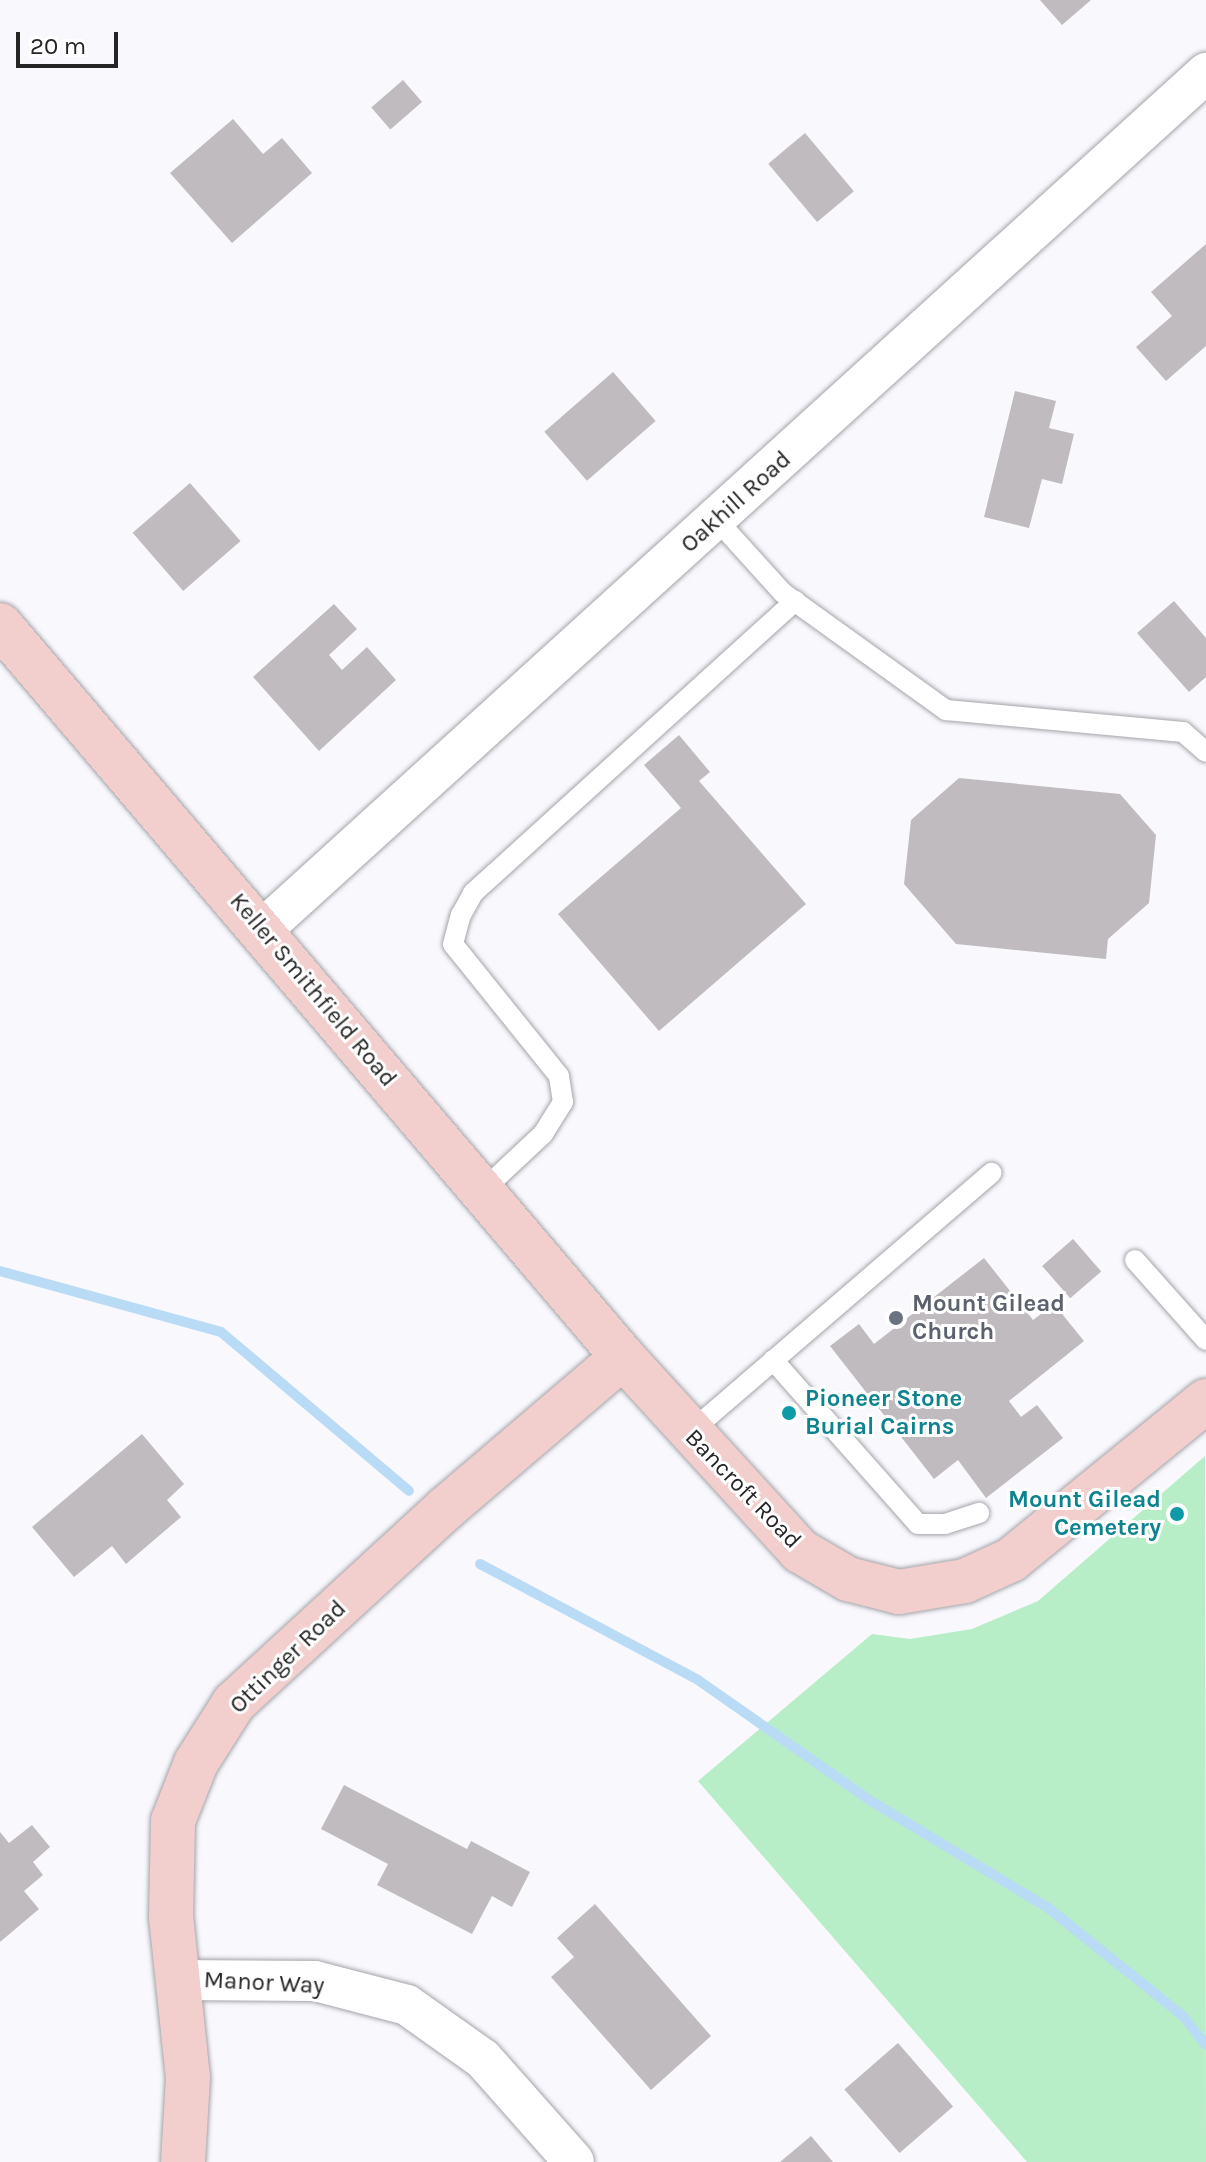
<!DOCTYPE html>
<html>
<head>
<meta charset="utf-8">
<style>
	body { margin:0 }
	#map { position:relative; width:1206px; height:2162px; overflow:hidden; background:#f8f8fd; font-family:Karla,sans-serif }
	div>[style] { position:absolute }
	.green>* { inset:0; background:#b7eec8 }
	.stream>* { height:10px; margin:-5px; padding:0 5px; transform-origin:5px; border-radius:5px; background:#b9dbf5 }
	.building>* { inset:0; background:#c0bbbe; transform-origin:0 0 }
	.roads { filter:drop-shadow(0 0 2px #a4a5a9) drop-shadow(0 0 2px #a4a5a9) }
	.lane>* { height:20px; margin:-10px; padding:0 10px; transform-origin:10px; border-radius:10px; background:#fff }
	.street>* { height:40px; margin:-20px; padding:0 20px; transform-origin:20px; border-radius:20px; background:#fff }
	.secondary>* { height:44px; margin:-22px; padding:0 22px; transform-origin:22px; border-radius:22px; background:#f2cecd }
	.dots>* { width:22px; height:22px; translate:-50% -50%; box-sizing:border-box; border:4px solid #fff; border-radius:50% }
	span { translate:-50% -50%; white-space:nowrap; text-align:center; line-height:1.15; -webkit-text-stroke:6px #fff; paint-order:stroke }
	.street-label { font-size:24px; color:#252526 }
	.worship-label { font-size:24px; color:#5b616d; font-weight:700 }
	.left { translate:0 -50%; text-align:left }
	.culture-label { font-size:24px; color:#0d838f; font-weight:700 }
	.right { translate:-100% -50%; text-align:right }
	.scale { position:absolute; left:16px; top:32px; width:102px; height:36px; box-sizing:border-box; border:4px solid #252526; border-top:0; padding-left:10px; font-size:24px; line-height:28px; white-space:nowrap; color:#252526; -webkit-text-stroke:6px #fff; paint-order:stroke }
</style>
</head>
<body>
<div id="map">
	<div class="green">
		<div style="clip-path:polygon(1205px 1456px,1206px 2162px,1027px 2162px,698px 1781px,872px 1634px,910px 1639px,972px 1629px,1038px 1601px)"></div>
	</div>
	<div class="stream">
		<div style="left:0;top:1271px;width:229px;rotate:15.4deg"></div>
		<div style="left:221px;top:1332px;width:246px;rotate:40.2deg"></div>
		<div style="left:480px;top:1564px;width:247px;rotate:28deg"></div>
		<div style="left:698px;top:1680px;width:211px;rotate:35deg"></div>
		<div style="left:871px;top:1801px;width:205px;rotate:31.1deg"></div>
		<div style="left:1047px;top:1907px;width:174px;rotate:38.7deg"></div>
		<div style="left:1183px;top:2016px;width:37px;rotate:52deg"></div>
	</div>
	<div class="building">
		<div style="clip-path:polygon(1040px 0,1091px 0,1062px 25px)"></div>
		<div style="left:403px;top:80px;width:29px;height:42px;rotate:49deg"></div>
		<div style="clip-path:polygon(233px 119px,263px 154px,282px 138px,312px 173px,232px 243px,170px 173px)"></div>
		<div style="left:805px;top:133px;width:76px;height:48px;rotate:50deg"></div>
		<div style="clip-path:polygon(1206px 244px,1206px 346px,1166px 381px,1136px 347px,1172px 316px,1151px 292px)"></div>
		<div style="left:613px;top:372px;width:65px;height:91px;rotate:49deg"></div>
		<div style="clip-path:polygon(1015px 391px,1056px 401px,1049px 428px,1074px 434px,1062px 484px,1042px 479px,1029px 528px,984px 517px)"></div>
		<div style="left:190px;top:483px;width:77px;height:76px;rotate:49deg"></div>
		<div style="clip-path:polygon(1174px 601px,1206px 638px,1206px 677px,1189px 692px,1137px 633px)"></div>
		<div style="clip-path:polygon(334px 604px,357px 629px,329px 655px,342px 670px,367px 647px,396px 680px,319px 751px,253px 677px)"></div>
		<div style="clip-path:polygon(679px 735px,710px 772px,699px 781px,806px 904px,659px 1031px,558px 914px,681px 808px,644px 765px)"></div>
		<div style="clip-path:polygon(959px 778px,1120px 794px,1156px 835px,1149px 903px,1108px 939px,1106px 959px,956px 944px,904px 884px,911px 820px)"></div>
		<div style="left:1073px;top:1239px;width:43px;height:41px;rotate:49deg"></div>
		<div style="clip-path:polygon(984px 1258px,1033px 1320px,1054px 1304px,1084px 1341px,1009px 1401px,1021px 1417px,1037px 1405px,1063px 1438px,986px 1498px,958px 1460px,934px 1479px,830px 1346px,859px 1324px,874px 1344px)"></div>
		<div style="clip-path:polygon(142px 1434px,184px 1484px,167px 1500px,181px 1517px,126px 1564px,112px 1546px,74px 1577px,32px 1527px)"></div>
		<div style="clip-path:polygon(344px 1785px,467px 1849px,471px 1841px,530px 1872px,512px 1907px,492px 1896px,472px 1934px,377px 1885px,388px 1864px,321px 1829px)"></div>
		<div style="clip-path:polygon(32px 1825px,50px 1847px,33px 1862px,43px 1875px,24px 1891px,39px 1909px,0 1942px,0 1832px,9px 1843px)"></div>
		<div style="clip-path:polygon(595px 1904px,711px 2036px,651px 2090px,551px 1977px,574px 1957px,557px 1938px)"></div>
		<div style="left:898px;top:2043px;width:84px;height:71px;rotate:49deg"></div>
		<div style="clip-path:polygon(811px 2136px,833px 2162px,780px 2162px)"></div>
	</div>
	<div class="roads">
		<div class="lane">
			<div style="left:717px;top:520px;width:98px;rotate:47.9deg"></div>
			<div style="left:783px;top:593px;width:201px;rotate:35.7deg"></div>
			<div style="left:946px;top:710px;width:238px;rotate:5.3deg"></div>
			<div style="left:1183px;top:732px;width:30px;rotate:41deg"></div>
			<div style="left:481px;top:1192px;width:85px;rotate:-43.1deg"></div>
			<div style="left:543px;top:1134px;width:38px;rotate:-58deg"></div>
			<div style="left:563px;top:1102px;width:26px;rotate:-99deg"></div>
			<div style="left:559px;top:1076px;width:169px;rotate:-128.8deg"></div>
			<div style="left:453px;top:944px;width:30px;rotate:-75deg"></div>
			<div style="left:461px;top:915px;width:25px;rotate:-61deg"></div>
			<div style="left:473px;top:893px;width:435px;rotate:-42.2deg"></div>
			<div style="left:1135px;top:1260px;width:107px;rotate:48.4deg"></div>
			<div style="left:773px;top:1360px;width:219px;rotate:48.5deg"></div>
			<div style="left:918px;top:1524px;width:27px"></div>
			<div style="left:945px;top:1524px;width:36px;rotate:-18deg"></div>
			<div style="left:689px;top:1433px;width:399px;rotate:-40.7deg"></div>
		</div>
		<div class="street">
			<div style="left:263px;top:929px;width:1274px;rotate:-42.23deg"></div>
			<div style="left:176px;top:1980px;width:139px;rotate:0.4deg"></div>
			<div style="left:315px;top:1981px;width:95px;rotate:14.6deg"></div>
			<div style="left:407px;top:2005px;width:93px;rotate:35.4deg"></div>
			<div style="left:483px;top:2059px;width:137px;rotate:48.5deg"></div>
		</div>
		<div class="secondary">
			<div style="left:0;top:625px;width:961px;rotate:49.6deg"></div>
			<div style="left:623px;top:1357px;width:263px;rotate:47.6deg"></div>
			<div style="left:800px;top:1551px;width:56px;rotate:30.3deg"></div>
			<div style="left:848px;top:1579px;width:53px;rotate:14.3deg"></div>
			<div style="left:899px;top:1592px;width:67px;rotate:-9.5deg"></div>
			<div style="left:965px;top:1581px;width:51px;rotate:-24.5deg"></div>
			<div style="left:1011px;top:1560px;width:252px;rotate:-39.2deg"></div>
			<div style="left:183px;top:2162px;width:84px;rotate:-86.6deg"></div>
			<div style="left:188px;top:2078px;width:162px;rotate:-96deg"></div>
			<div style="left:171px;top:1917px;width:96px;rotate:-88.8deg"></div>
			<div style="left:173px;top:1821px;width:62px;rotate:-68.4deg"></div>
			<div style="left:196px;top:1763px;width:71px;rotate:-57.7deg"></div>
			<div style="left:234px;top:1703px;width:287px;rotate:-42.6deg"></div>
			<div style="left:445px;top:1509px;width:234px;rotate:-40.5deg"></div>
		</div>
	</div>
	<div class="dots">
		<div style="left:896px;top:1318px;background:#6b7280"></div>
		<div style="left:789px;top:1413px;background:#0f9aa8"></div>
		<div style="left:1177px;top:1514px;background:#0f9aa8"></div>
	</div>
	<div class="street-label">
		<span style="left:736px;top:502px;rotate:-42deg">Oakhill Road</span>
		<span style="left:313px;top:990px;rotate:50deg">Keller Smithfield Road</span>
		<span style="left:743px;top:1489px;rotate:46deg">Bancroft Road</span>
		<span style="left:288px;top:1657px;rotate:-44deg">Ottinger Road</span>
		<span style="left:264px;top:1983px;rotate:3deg">Manor Way</span>
	</div>
	<div class="worship-label">
		<span class="left" style="left:912px;top:1318px">Mount Gilead<br>Church</span>
	</div>
	<div class="culture-label">
		<span class="left" style="left:805px;top:1413px">Pioneer Stone<br>Burial Cairns</span>
		<span class="right" style="left:1161px;top:1514px">Mount Gilead<br>Cemetery</span>
	</div>
	<div class="scale">20 m</div>
</div>
</body>
</html>
